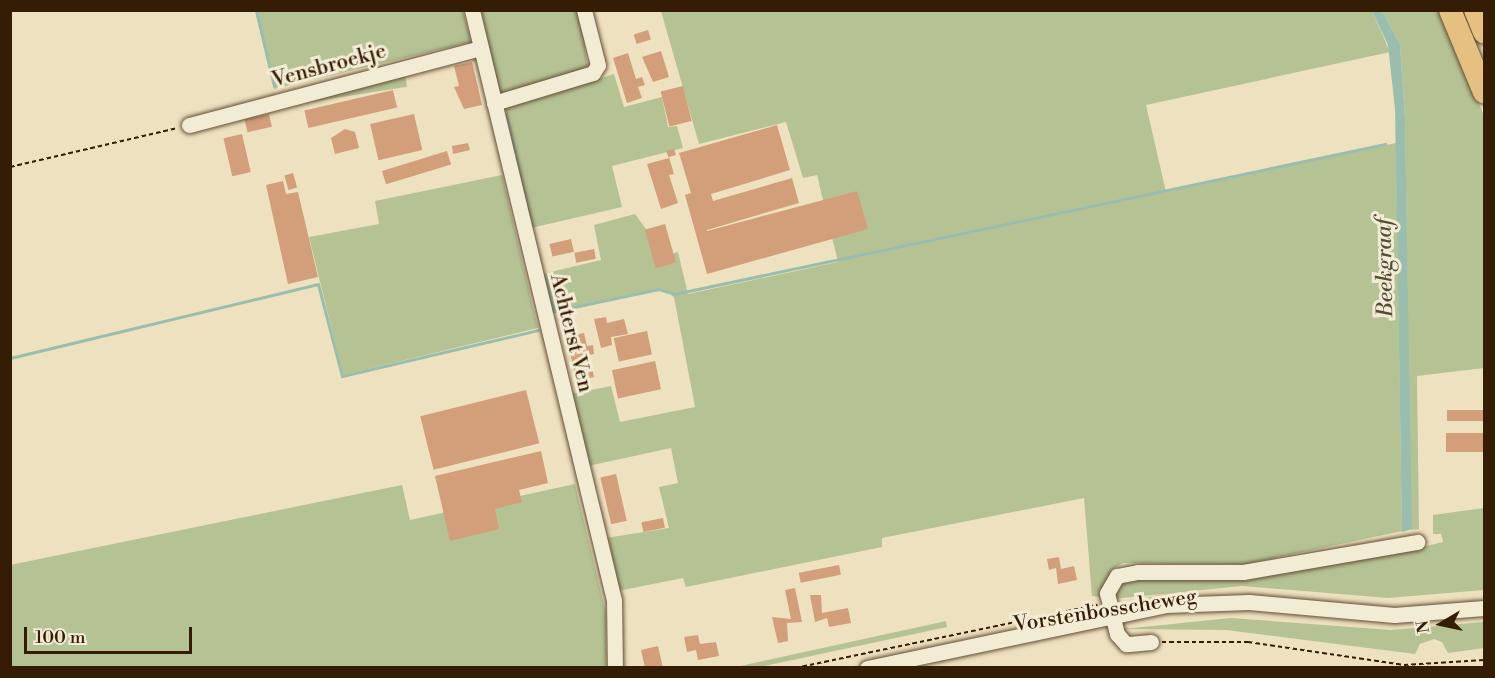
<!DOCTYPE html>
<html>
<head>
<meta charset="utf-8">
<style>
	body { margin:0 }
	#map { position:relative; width:1495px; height:678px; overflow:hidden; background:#ede1bf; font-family:"Libre Bodoni",serif }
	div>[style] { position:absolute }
	.green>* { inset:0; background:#b5c394; transform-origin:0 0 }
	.water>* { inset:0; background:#9abeae }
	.stream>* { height:3px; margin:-1.5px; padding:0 1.5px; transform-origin:1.5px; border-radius:1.5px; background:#9abeae }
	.building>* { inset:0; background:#d39f7a; transform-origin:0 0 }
	.path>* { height:2px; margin-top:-1px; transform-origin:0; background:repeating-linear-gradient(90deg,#351c05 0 4.5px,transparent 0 7.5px) }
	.roads { filter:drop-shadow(0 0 2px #634d34) drop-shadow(0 0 2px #634d34) }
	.minor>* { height:15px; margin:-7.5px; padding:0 7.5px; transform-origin:7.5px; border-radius:7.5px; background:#f3ecd5 }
	.highway>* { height:22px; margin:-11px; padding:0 11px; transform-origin:11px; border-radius:11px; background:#e6c080 }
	span { translate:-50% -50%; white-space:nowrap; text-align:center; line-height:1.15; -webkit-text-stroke:6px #f3ecd5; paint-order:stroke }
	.street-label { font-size:21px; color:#351c05 }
	.water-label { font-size:22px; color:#534d38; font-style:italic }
	.frame { position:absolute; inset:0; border:12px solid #351c05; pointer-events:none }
	.north { position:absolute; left:1411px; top:594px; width:60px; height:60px; -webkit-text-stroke:4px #f3ecd5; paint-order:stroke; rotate:261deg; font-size:16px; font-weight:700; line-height:24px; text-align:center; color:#351c05 }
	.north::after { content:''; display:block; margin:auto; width:21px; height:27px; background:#351c05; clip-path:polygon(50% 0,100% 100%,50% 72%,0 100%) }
	.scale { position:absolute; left:24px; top:627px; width:168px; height:27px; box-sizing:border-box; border:3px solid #351c05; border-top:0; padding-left:8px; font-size:18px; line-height:21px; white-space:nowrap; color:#351c05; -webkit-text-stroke:4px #f3ecd5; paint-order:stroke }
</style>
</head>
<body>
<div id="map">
	<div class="green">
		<div style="clip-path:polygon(255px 11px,463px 11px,471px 42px,274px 89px)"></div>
		<div style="clip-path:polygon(480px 11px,580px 11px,588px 70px,499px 94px)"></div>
		<div style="clip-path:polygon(661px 11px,1372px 11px,1390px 52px,1146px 105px,1166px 192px,1396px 143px,1402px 531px,1247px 564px,1123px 563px,1113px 569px,1101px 597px,1092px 596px,1084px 498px,882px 538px,882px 547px,686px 587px,683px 578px,618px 591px,606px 538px,669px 528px,659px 487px,678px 483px,671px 448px,588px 466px,571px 394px,611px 386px,620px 422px,695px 407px,674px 297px,663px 289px,552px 314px,542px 274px,601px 260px,594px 225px,635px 214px,646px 229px,654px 259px,678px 252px,688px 294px,838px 262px,817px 175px,803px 178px,786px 122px,699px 144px)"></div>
		<div style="clip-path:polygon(1382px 11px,1440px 11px,1484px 116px,1484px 368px,1417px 376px,1419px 529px,1411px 530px,1405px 118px,1400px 44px)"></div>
		<div style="left:405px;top:74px;width:13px;height:107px;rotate:81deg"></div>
		<div style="clip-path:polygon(614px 74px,624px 107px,662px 97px,668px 127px,677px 126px,683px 148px,612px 166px,622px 207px,531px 228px,506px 108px)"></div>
		<div style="clip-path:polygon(502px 175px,538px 328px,343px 375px,309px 237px,379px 224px,375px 201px)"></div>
		<div style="clip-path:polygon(575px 484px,606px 613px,606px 667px,11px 667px,10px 565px,402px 485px,410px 520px)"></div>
		<div style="clip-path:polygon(1484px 508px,1484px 590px,1388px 598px,1242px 586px,1112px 599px,1121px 578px,1410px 550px,1443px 542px,1441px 534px,1433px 534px,1433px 515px)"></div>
		<div style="clip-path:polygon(1231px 618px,1391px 630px,1484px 622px,1484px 648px,1448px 653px,1442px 642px,1434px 639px,1420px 644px,1415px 654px,1226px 630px,1123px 629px)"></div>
		<div style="clip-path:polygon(946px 621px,947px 627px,760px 667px,736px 667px)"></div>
	</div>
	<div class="water">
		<div style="clip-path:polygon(1372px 11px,1382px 11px,1400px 44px,1405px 118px,1412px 529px,1402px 532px,1395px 109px,1388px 45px)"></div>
	</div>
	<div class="stream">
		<div style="left:256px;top:10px;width:78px;rotate:76.7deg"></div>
		<div style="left:506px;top:114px;width:39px;rotate:77deg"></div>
		<div style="left:516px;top:158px;width:69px;rotate:76.6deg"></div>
		<div style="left:545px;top:278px;width:34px;rotate:75deg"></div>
		<div style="left:554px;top:311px;width:107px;rotate:-11.8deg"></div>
		<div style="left:659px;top:289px;width:16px;rotate:18deg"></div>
		<div style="left:674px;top:294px;width:727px;rotate:-11.91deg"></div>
		<div style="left:10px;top:358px;width:317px;rotate:-13.5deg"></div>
		<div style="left:318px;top:284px;width:95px;rotate:75.4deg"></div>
		<div style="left:342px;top:376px;width:201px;rotate:-13.2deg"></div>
	</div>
	<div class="building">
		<div style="left:648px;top:30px;width:10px;height:15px;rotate:73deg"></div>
		<div style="clip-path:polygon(661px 51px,669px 77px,653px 82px,642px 57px)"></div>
		<div style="clip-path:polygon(628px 53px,636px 79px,642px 77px,645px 85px,638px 87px,642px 98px,627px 103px,613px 58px)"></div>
		<div style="clip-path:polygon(472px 62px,482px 105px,464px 109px,454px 87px,459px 86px,454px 66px)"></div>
		<div style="left:683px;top:86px;width:36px;height:23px;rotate:76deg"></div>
		<div style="left:393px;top:90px;width:18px;height:91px;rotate:77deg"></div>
		<div style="left:269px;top:114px;width:13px;height:25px;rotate:77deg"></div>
		<div style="left:414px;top:114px;width:37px;height:45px;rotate:77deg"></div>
		<div style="clip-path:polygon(777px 125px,790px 170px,711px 194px,713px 201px,792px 178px,799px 203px,707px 230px,707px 231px,857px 191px,868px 229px,707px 274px,685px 195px,691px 193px,679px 153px)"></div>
		<div style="clip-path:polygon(345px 129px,355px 132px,359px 148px,335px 154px,331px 138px)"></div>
		<div style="left:242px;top:134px;width:39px;height:19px;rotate:77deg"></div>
		<div style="clip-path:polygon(468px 143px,470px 150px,453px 154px,452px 146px)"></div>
		<div style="clip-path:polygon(674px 149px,676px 155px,669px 157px,674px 174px,669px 175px,678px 203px,661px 209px,647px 164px,669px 158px,666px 151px)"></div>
		<div style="left:447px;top:151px;width:14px;height:68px;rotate:73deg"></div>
		<div style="left:293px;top:173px;width:15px;height:9px;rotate:74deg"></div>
		<div style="clip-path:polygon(283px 181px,286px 194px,298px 192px,318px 277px,288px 284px,266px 185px)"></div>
		<div style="left:665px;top:224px;width:40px;height:21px;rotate:74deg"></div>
		<div style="left:571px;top:239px;width:13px;height:22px;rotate:77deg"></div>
		<div style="left:594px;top:249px;width:10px;height:20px;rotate:79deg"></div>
		<div style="clip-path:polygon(606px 317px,607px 323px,624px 319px,628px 334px,611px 337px,612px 345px,601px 348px,594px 319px)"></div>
		<div style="left:647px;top:331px;width:24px;height:34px;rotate:78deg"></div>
		<div style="clip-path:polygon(584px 333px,587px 346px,593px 345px,594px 354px,589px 355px,594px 377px,576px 381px,567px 337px)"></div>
		<div style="left:655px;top:361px;width:29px;height:44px;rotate:78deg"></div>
		<div style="left:526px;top:390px;width:55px;height:109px;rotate:76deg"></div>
		<div style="left:1484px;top:410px;width:11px;height:37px;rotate:90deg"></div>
		<div style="left:1484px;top:433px;width:19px;height:38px;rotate:90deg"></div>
		<div style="clip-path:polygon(541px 451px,548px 483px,519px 490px,522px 502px,495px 509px,499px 529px,450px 541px,435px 476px)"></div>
		<div style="left:616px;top:474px;width:48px;height:16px;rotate:77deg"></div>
		<div style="left:663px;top:518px;width:10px;height:22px;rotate:79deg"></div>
		<div style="clip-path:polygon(1059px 557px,1061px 569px,1074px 566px,1077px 580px,1058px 584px,1056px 568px,1049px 570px,1047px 559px)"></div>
		<div style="left:839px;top:565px;width:10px;height:41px;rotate:79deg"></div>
		<div style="clip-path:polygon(795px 588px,802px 622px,787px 623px,788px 641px,778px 643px,772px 617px,791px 619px,785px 590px)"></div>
		<div style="clip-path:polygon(810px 595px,821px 595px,822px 613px,848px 608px,851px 623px,829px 627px,827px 618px,815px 622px)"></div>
		<div style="clip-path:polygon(698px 635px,700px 644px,716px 642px,719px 656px,698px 660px,696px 650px,687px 652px,684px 637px)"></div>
		<div style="clip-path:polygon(658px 646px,663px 668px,645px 668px,641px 650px)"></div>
	</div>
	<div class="path">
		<div style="left:10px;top:167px;width:171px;rotate:-13.1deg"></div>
		<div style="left:1162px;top:642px;width:86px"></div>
		<div style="left:1248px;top:642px;width:158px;rotate:8.4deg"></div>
		<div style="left:1404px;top:665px;width:80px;rotate:-3.6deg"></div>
		<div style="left:795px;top:668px;width:309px;rotate:-11.8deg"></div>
	</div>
	<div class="roads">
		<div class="minor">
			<div style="left:472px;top:10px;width:607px;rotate:76.47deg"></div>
			<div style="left:614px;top:600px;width:68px;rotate:89.2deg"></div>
			<div style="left:494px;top:103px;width:103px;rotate:-16.9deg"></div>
			<div style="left:593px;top:73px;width:9px;rotate:-58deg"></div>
			<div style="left:598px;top:65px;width:57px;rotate:-104.3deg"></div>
			<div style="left:189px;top:125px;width:301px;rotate:-14.8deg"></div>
			<div style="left:1151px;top:642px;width:25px;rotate:175deg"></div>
			<div style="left:1126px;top:644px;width:13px;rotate:-132deg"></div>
			<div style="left:1117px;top:634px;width:42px;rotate:-103.7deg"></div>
			<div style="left:1107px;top:593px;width:20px;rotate:-60deg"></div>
			<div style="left:1117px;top:576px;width:21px;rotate:-11deg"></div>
			<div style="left:1138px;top:572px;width:105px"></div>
			<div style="left:1243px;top:572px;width:177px;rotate:-9.8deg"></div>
			<div style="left:867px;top:668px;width:305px;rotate:-11.9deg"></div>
			<div style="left:1165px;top:605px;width:84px;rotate:-2deg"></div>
			<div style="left:1249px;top:602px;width:146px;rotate:5.1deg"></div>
			<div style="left:1394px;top:615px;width:90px;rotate:-4.4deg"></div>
		</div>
		<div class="highway">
			<div style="left:1450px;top:10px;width:89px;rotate:67.5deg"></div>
			<div style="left:1475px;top:10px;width:24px;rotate:68deg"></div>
		</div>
	</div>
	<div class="street-label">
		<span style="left:329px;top:66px;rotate:-15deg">Vensbroekje</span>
		<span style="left:571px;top:333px;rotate:76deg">Achterst Ven</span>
		<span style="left:1105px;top:611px;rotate:-9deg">Vorstenbosscheweg</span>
	</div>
	<div class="water-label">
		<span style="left:1385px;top:268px;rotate:-91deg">Beekgraaf</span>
	</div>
	<div class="frame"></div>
	<div class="north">N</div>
	<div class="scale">100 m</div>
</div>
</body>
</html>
